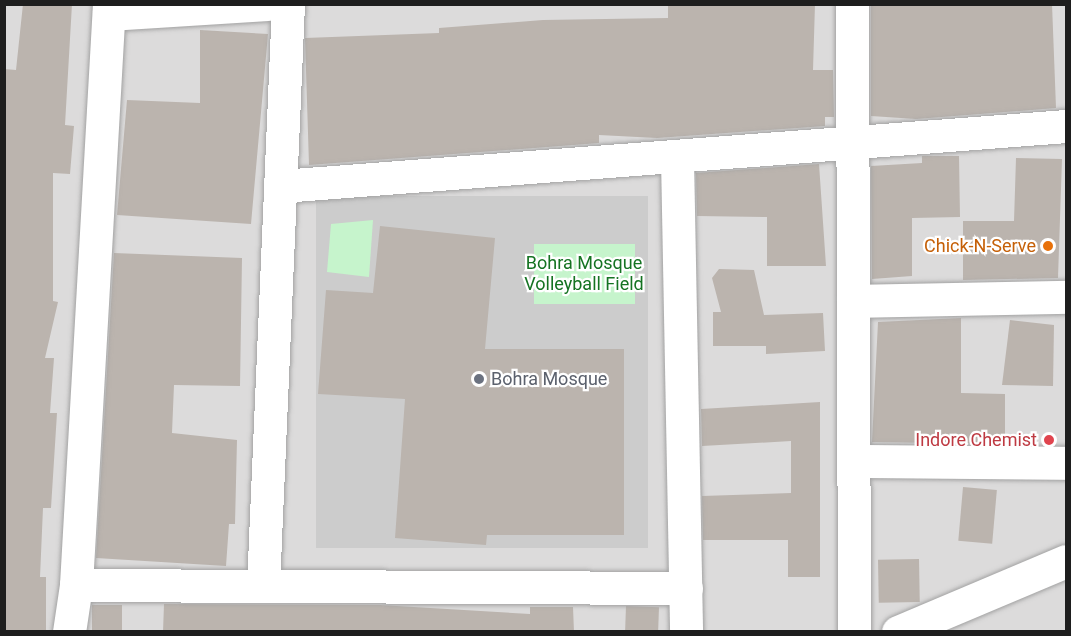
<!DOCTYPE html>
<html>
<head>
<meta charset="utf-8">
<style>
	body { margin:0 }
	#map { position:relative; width:1071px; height:636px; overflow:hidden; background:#eeece5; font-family:Roboto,sans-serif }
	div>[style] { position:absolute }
	.residential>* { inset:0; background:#dcdbdb; transform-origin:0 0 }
	.religious>* { inset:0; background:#ccc; transform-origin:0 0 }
	.park>* { inset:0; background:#c6f4cc; transform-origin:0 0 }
	.building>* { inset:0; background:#bbb4ae; transform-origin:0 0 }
	.roads { filter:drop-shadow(0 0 2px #a2a2a2) drop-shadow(0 0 2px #a2a2a2) }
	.minor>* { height:33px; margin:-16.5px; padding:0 16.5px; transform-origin:16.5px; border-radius:16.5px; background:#fff }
	.dots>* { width:16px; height:16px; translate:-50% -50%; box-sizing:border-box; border:3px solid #fff; border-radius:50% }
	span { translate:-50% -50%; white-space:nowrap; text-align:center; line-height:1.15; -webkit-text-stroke:4.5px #fff; paint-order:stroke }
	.food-label { font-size:18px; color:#c56008 }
	.right { translate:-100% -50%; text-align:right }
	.park-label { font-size:18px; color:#157322 }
	.worship-label { font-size:18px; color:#5b616d }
	.left { translate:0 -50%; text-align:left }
	.health-label { font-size:18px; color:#be3a42 }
	.frame { position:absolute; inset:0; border:6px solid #1e1e1e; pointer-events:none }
</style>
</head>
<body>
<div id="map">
	<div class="residential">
		<div style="left:5px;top:5px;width:1061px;height:626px"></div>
	</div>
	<div class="religious">
		<div style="left:648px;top:196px;width:352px;height:332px;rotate:90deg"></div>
	</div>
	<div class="park">
		<div style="clip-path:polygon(373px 220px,369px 277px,327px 272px,331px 224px)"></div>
		<div style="left:635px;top:244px;width:60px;height:101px;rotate:90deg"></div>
	</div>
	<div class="building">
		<div style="clip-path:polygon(23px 4px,72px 4px,65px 125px,74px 126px,70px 174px,53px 173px,53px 301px,58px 302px,45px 358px,54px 358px,50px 413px,57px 413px,51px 508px,43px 508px,40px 577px,46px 577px,46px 632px,4px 632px,4px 69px,16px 70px)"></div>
		<div style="clip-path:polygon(815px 4px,813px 70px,833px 70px,834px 117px,825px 117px,825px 126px,657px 138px,599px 135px,599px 143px,309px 165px,305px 38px,439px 33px,439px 28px,543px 20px,668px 18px,668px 6px)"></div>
		<div style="clip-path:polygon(871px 4px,1052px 4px,1056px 108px,916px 119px,871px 116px)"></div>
		<div style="clip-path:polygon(200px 30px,268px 34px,251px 224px,117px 215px,127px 100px,200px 103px)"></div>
		<div style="clip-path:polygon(922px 156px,959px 156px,960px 217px,912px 218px,912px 276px,872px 279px,871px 166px,922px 163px)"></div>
		<div style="clip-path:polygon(1016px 158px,1062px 159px,1058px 278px,963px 280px,963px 221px,1014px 221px)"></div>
		<div style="clip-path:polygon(819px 164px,826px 266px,767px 266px,767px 217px,697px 216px,696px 173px)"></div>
		<div style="clip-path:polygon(380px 226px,495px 238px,485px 349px,624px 349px,624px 535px,487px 535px,486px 545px,395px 538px,405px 399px,318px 394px,326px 290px,373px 293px)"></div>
		<div style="clip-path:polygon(114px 253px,242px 258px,240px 386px,174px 385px,172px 433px,237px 440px,235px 524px,229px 524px,226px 566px,96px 558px)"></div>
		<div style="clip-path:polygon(719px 269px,754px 270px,764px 315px,823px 313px,825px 351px,766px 354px,766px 346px,713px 346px,713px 312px,721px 312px,712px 278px)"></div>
		<div style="clip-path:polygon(961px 318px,961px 393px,1005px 394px,1005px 444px,872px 442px,878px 322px)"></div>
		<div style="clip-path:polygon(1010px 320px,1054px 325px,1053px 386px,1002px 385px)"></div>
		<div style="clip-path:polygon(820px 402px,820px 577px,788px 577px,788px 540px,703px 540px,702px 496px,791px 493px,791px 441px,702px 446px,701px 409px)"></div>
		<div style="left:963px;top:487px;width:34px;height:54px;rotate:5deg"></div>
		<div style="left:919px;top:559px;width:43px;height:41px;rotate:89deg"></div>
		<div style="clip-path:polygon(164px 604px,380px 605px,530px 614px,530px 607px,573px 607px,574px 632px,163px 632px)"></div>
		<div style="left:92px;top:605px;width:30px;height:27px"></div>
		<div style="left:626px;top:606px;width:33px;height:26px;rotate:2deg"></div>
	</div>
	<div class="roads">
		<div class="minor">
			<div style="left:852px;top:4px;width:628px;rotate:89.82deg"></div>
			<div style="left:109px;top:14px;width:158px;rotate:-3.6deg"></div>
			<div style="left:677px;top:158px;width:474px;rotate:88.9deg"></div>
			<div style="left:281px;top:186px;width:787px;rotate:-4.37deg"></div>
			<div style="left:853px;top:301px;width:213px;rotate:-1.1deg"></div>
			<div style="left:854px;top:461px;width:212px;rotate:0.5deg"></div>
			<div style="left:76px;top:585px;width:610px;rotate:0.28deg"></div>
			<div style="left:263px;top:586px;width:583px;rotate:-87.54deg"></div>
			<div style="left:69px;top:632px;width:48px;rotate:-81.5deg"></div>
			<div style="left:76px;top:585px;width:582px;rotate:-86.75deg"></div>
			<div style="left:898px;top:632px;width:182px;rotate:-22.9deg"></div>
		</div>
	</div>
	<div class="dots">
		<div style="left:1048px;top:246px;background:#e8710a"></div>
		<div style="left:479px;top:379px;background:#6b7280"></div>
		<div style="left:1049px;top:440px;background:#e0444e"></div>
	</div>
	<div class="food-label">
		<span class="right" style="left:1036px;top:246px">Chick-N-Serve</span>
	</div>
	<div class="park-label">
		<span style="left:584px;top:274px">Bohra Mosque<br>Volleyball Field</span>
	</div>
	<div class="worship-label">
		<span class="left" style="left:491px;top:379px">Bohra Mosque</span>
	</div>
	<div class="health-label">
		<span class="right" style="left:1037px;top:440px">Indore Chemist</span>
	</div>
	<div class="frame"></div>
</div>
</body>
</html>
